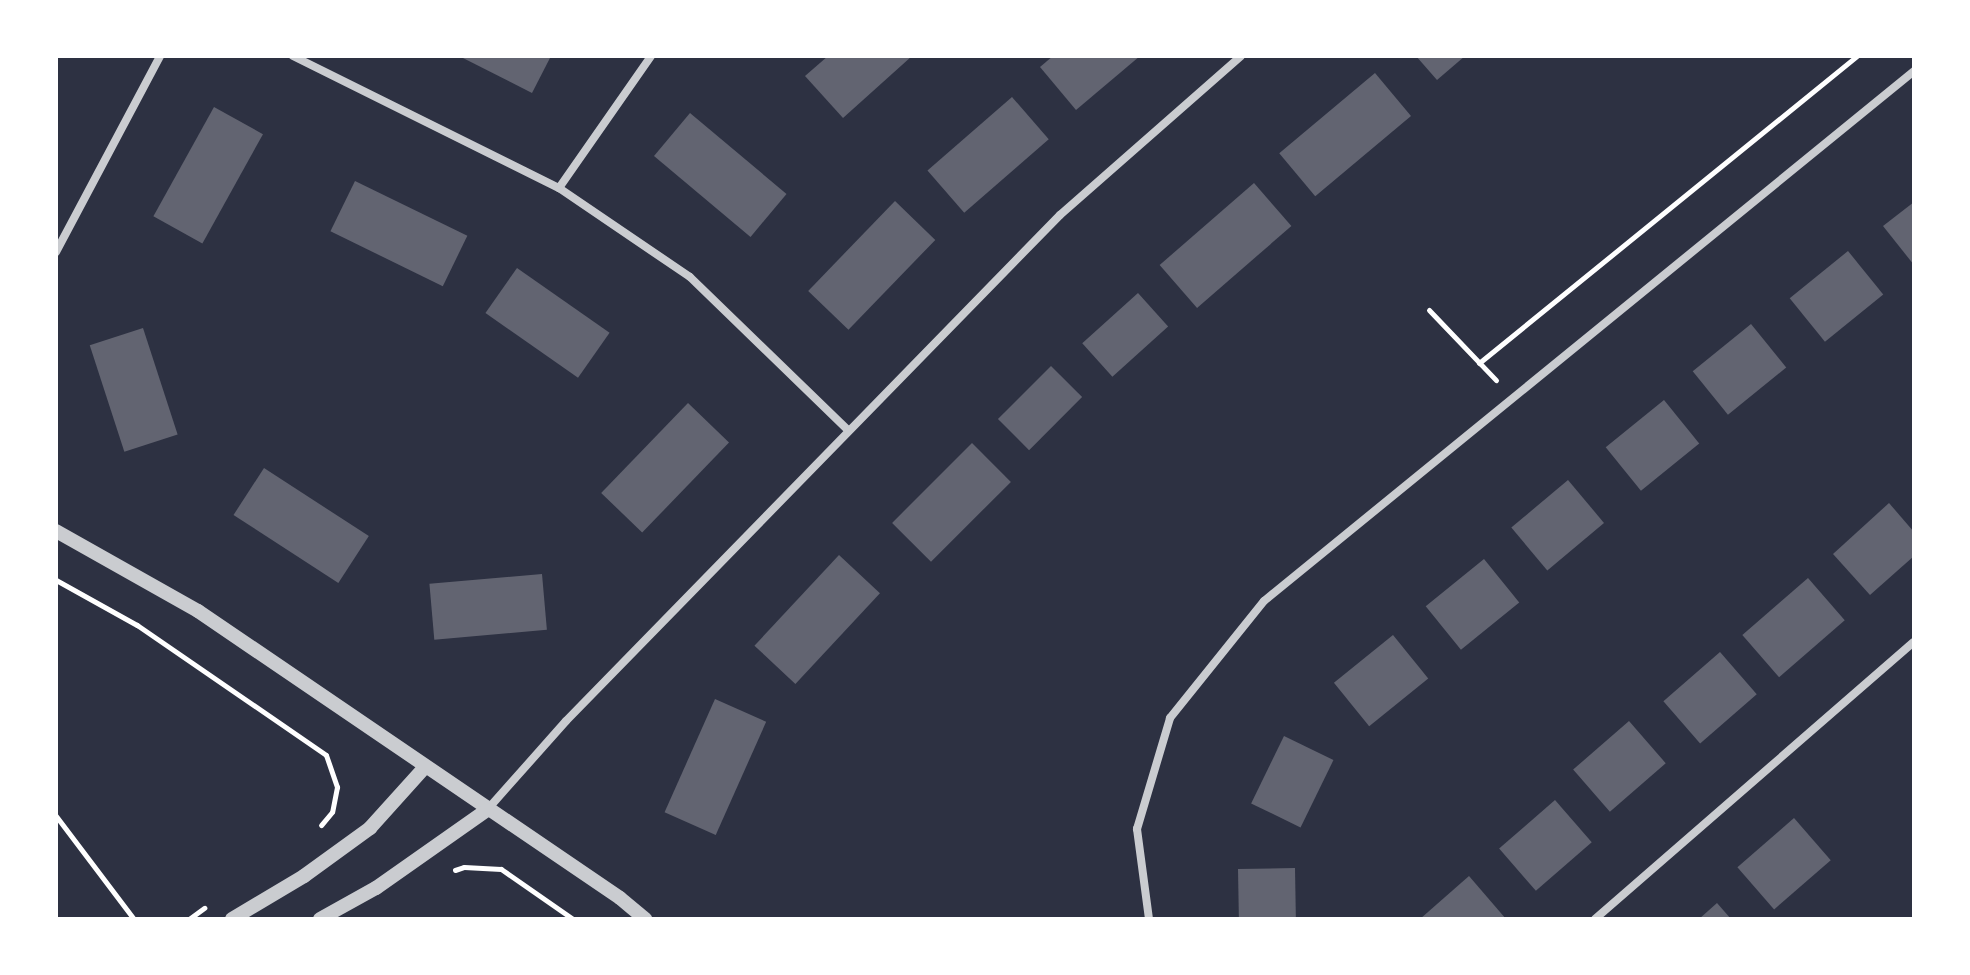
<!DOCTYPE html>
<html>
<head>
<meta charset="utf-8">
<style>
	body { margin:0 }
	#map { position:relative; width:1970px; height:975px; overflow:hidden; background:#2d3142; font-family:"Nunito Sans",sans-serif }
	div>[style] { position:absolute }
	.building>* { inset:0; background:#626471; transform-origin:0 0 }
	.path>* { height:5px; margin:-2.5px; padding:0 2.5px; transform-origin:2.5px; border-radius:2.5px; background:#fff }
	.minor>* { height:8px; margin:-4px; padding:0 4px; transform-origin:4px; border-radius:4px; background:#caccd0 }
	.tertiary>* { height:14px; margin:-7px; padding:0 7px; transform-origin:7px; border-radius:7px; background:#caccd0 }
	span { translate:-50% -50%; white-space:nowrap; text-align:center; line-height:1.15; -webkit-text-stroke:6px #fff; paint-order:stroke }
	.frame { position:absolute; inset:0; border:58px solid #fff; pointer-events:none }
</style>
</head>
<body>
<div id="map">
	<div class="building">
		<div style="clip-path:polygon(459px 56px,551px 56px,532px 93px)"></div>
		<div style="clip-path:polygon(828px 56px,912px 56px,843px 118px,805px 76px)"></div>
		<div style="clip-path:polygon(1053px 56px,1140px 56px,1076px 110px,1040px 67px)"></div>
		<div style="clip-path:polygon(1416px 56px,1465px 56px,1437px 80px)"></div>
		<div style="left:1375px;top:73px;width:56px;height:125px;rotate:50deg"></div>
		<div style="left:1012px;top:97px;width:56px;height:112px;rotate:49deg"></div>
		<div style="left:214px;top:107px;width:56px;height:125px;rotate:29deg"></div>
		<div style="left:690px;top:113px;width:126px;height:56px;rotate:40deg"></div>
		<div style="left:355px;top:181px;width:125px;height:56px;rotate:26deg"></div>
		<div style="left:1254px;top:183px;width:57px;height:125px;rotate:49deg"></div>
		<div style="left:895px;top:201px;width:56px;height:125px;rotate:44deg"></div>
		<div style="clip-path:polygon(1914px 202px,1914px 265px,1883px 226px)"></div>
		<div style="left:1848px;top:251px;width:56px;height:75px;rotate:51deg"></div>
		<div style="left:517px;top:268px;width:113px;height:55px;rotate:35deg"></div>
		<div style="left:1138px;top:293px;width:45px;height:75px;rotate:48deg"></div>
		<div style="left:1751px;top:324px;width:56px;height:75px;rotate:51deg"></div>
		<div style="left:143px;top:328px;width:112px;height:56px;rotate:72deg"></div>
		<div style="left:1051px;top:366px;width:44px;height:75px;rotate:45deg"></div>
		<div style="left:1664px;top:400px;width:56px;height:75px;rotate:51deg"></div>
		<div style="left:688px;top:403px;width:57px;height:125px;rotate:44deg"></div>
		<div style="left:972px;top:443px;width:55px;height:113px;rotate:45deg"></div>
		<div style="left:264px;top:468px;width:125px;height:56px;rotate:33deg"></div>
		<div style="left:1568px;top:480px;width:56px;height:74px;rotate:50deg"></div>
		<div style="clip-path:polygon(1889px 503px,1914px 532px,1914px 556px,1870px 595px,1833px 554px)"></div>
		<div style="left:839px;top:555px;width:56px;height:124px;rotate:43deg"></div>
		<div style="left:1484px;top:559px;width:56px;height:75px;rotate:51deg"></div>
		<div style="left:542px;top:574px;width:56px;height:113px;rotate:85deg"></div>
		<div style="left:1808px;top:578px;width:56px;height:87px;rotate:49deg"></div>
		<div style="left:1393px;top:635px;width:56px;height:76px;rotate:51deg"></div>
		<div style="left:1720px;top:652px;width:56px;height:75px;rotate:49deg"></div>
		<div style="left:715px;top:699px;width:56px;height:124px;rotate:24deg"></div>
		<div style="left:1629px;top:721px;width:56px;height:74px;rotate:49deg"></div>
		<div style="left:1284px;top:736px;width:55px;height:75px;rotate:26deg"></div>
		<div style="left:1555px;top:800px;width:56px;height:74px;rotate:49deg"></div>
		<div style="left:1794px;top:818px;width:56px;height:75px;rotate:49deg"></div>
		<div style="left:1295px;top:868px;width:51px;height:57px;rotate:89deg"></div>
		<div style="clip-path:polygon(1469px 876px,1506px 919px,1420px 919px)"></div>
		<div style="clip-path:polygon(1717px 903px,1731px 919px,1699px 919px)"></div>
	</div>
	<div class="path">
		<div style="left:1429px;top:310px;width:97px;rotate:46.3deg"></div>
		<div style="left:1479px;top:363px;width:487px;rotate:-39.1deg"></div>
		<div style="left:56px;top:580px;width:93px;rotate:29.1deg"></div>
		<div style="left:137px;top:625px;width:229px;rotate:34.5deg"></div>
		<div style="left:326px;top:755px;width:34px;rotate:71deg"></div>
		<div style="left:337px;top:787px;width:25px;rotate:101deg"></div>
		<div style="left:332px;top:812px;width:17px;rotate:130deg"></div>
		<div style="left:56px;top:816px;width:129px;rotate:52.9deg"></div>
		<div style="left:455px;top:870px;width:9px;rotate:-18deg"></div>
		<div style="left:464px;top:867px;width:37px;rotate:3deg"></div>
		<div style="left:501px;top:869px;width:88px;rotate:34.8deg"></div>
		<div style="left:189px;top:919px;width:19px;rotate:-36deg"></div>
	</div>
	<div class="minor">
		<div style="left:293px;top:56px;width:297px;rotate:26.4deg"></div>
		<div style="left:559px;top:188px;width:158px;rotate:34.2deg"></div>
		<div style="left:690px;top:277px;width:220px;rotate:44.1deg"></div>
		<div style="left:559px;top:188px;width:161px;rotate:-55.1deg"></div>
		<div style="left:56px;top:252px;width:222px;rotate:-62deg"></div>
		<div style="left:487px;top:810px;width:119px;rotate:-48.4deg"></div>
		<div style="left:566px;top:721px;width:707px;rotate:-45.69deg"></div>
		<div style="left:1060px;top:215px;width:241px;rotate:-41.3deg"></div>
		<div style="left:1149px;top:919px;width:91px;rotate:-97.6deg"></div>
		<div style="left:1137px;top:829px;width:116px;rotate:-73.4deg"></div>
		<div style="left:1170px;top:718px;width:150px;rotate:-51.2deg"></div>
		<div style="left:1264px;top:601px;width:839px;rotate:-39.19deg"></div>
		<div style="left:1595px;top:919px;width:422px;rotate:-41deg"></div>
	</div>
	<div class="tertiary">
		<div style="left:56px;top:531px;width:163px;rotate:29.4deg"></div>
		<div style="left:198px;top:611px;width:510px;rotate:34.22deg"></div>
		<div style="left:620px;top:898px;width:33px;rotate:40deg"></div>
		<div style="left:232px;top:919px;width:84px;rotate:-30.8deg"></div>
		<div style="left:304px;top:876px;width:82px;rotate:-36deg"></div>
		<div style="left:370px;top:828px;width:82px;rotate:-48deg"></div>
		<div style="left:320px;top:919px;width:64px;rotate:-29deg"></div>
		<div style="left:376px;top:888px;width:136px;rotate:-35.1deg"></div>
	</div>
	<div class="frame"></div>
</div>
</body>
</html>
